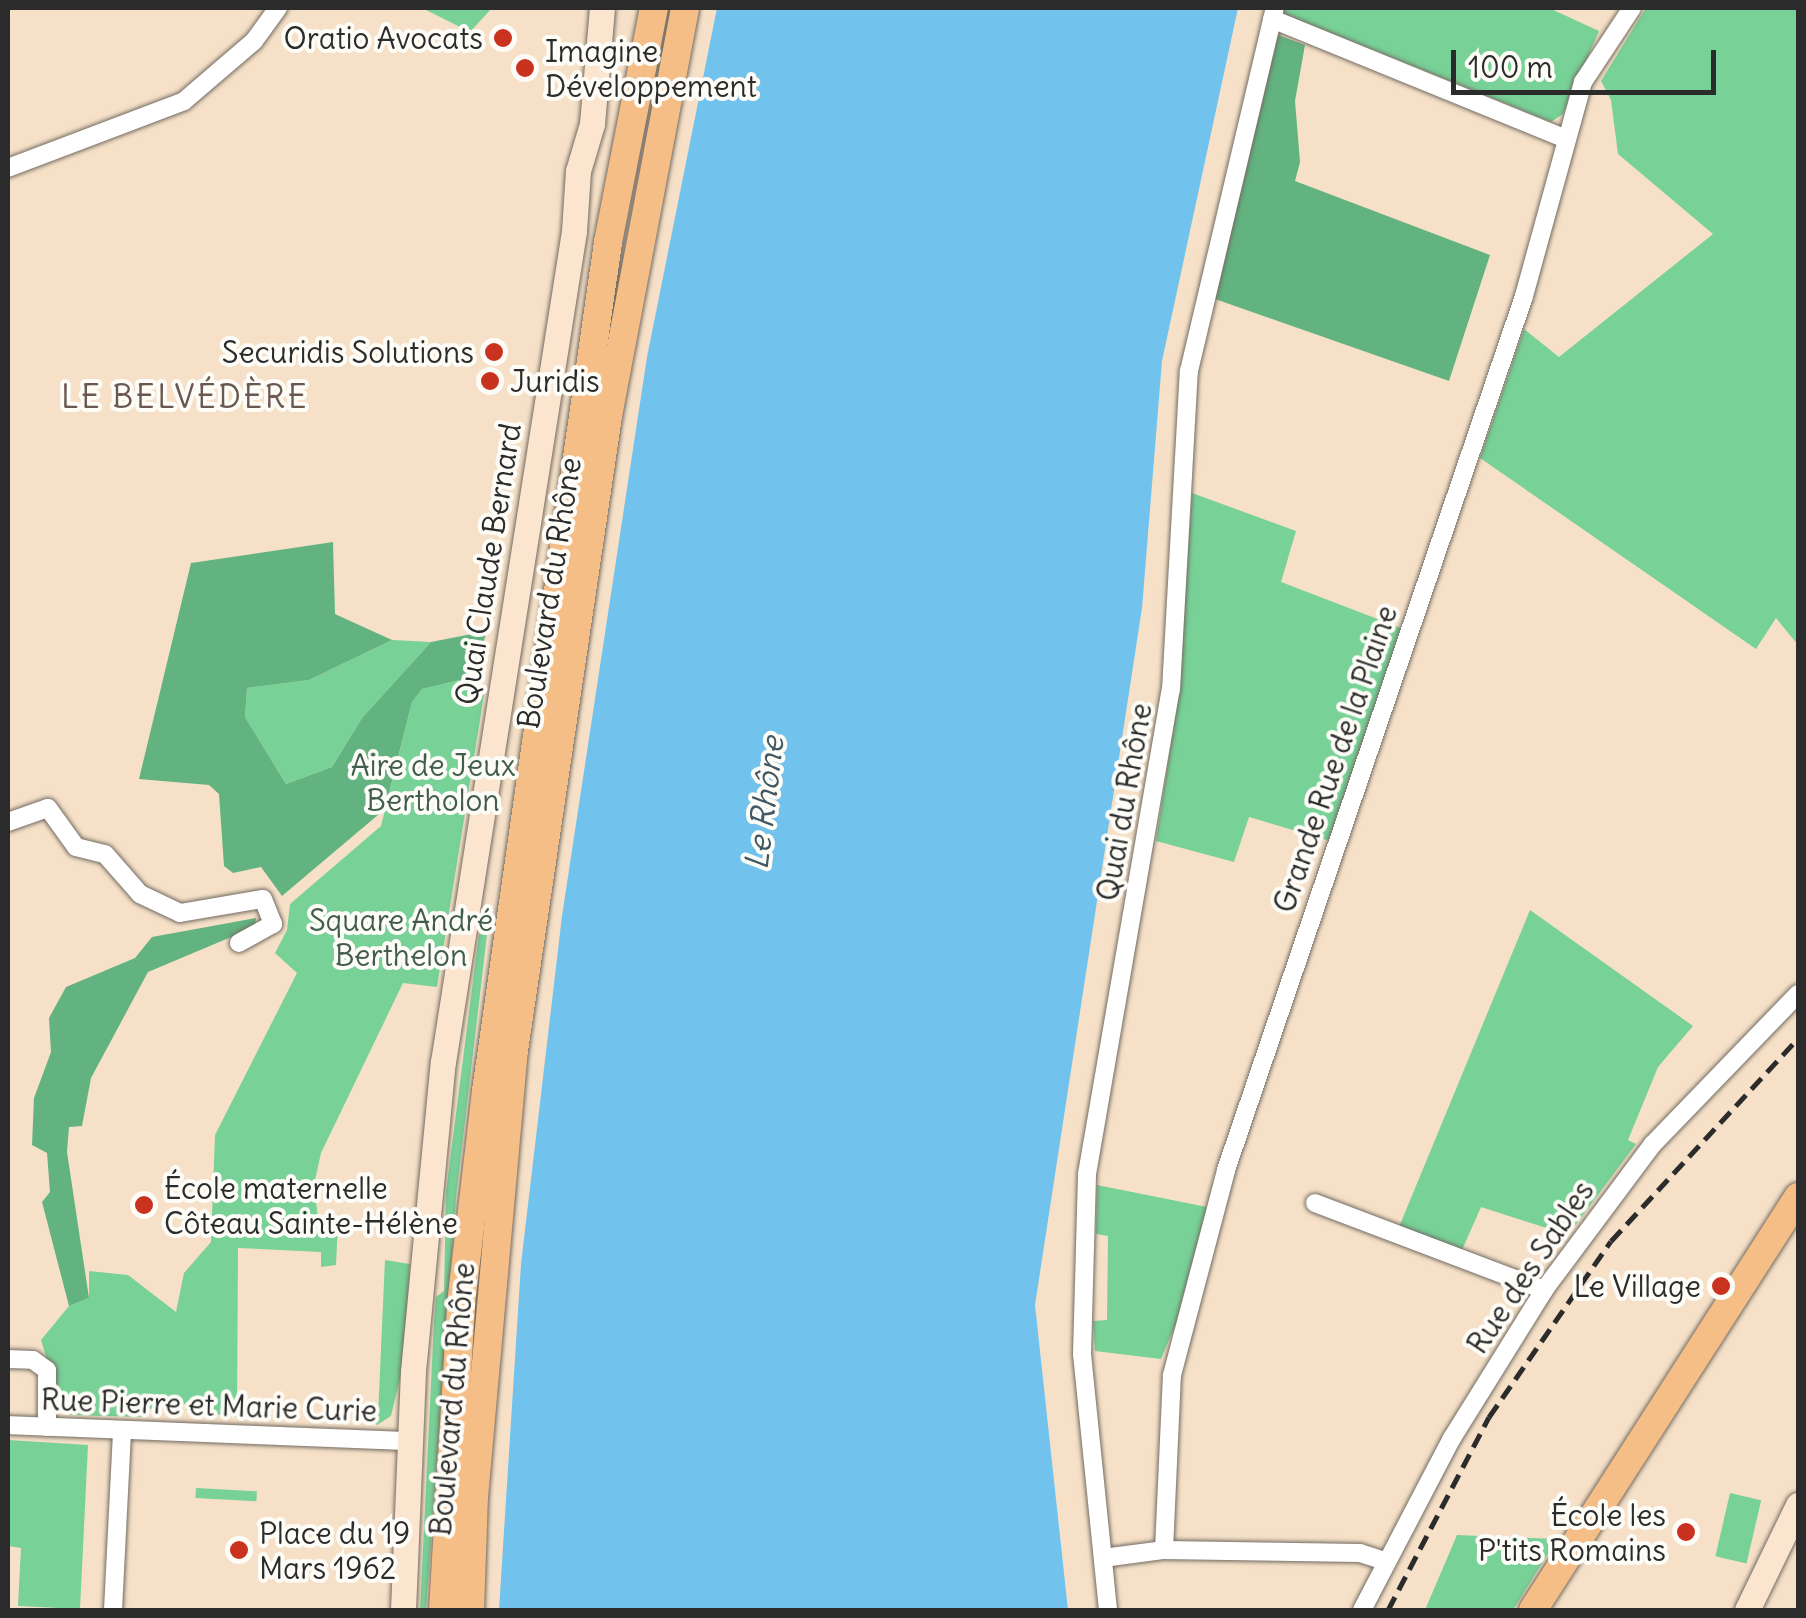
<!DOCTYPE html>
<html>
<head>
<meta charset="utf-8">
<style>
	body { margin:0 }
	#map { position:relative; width:1806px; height:1618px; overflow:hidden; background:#f6e1c8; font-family:Delius,sans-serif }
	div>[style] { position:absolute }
	.green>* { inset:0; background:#78d197; transform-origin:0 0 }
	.forest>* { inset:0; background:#62b380 }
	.water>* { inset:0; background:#71c2ec }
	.roads { filter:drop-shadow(0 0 2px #726b62) drop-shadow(0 0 2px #726b62) }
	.minor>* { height:18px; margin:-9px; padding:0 9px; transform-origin:9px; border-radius:9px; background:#fff }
	.secondary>* { height:25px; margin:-12.5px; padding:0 12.5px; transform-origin:12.5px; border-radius:12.5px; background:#fbe5cf }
	.primary>* { height:28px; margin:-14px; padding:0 14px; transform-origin:14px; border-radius:14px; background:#f6be87 }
	.trunk>* { height:28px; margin:-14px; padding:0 14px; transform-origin:14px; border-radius:14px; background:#f6be87 }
	.rail>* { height:5px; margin-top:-2.5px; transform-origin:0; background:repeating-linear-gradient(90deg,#2b2b2b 0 15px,transparent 0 23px) }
	.dots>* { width:28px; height:28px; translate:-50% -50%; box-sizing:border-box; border:5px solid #fdfcf7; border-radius:50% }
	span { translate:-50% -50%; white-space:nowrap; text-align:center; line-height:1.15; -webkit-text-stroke:8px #fdfcf7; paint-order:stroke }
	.poi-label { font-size:30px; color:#2b2b2b }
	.right { translate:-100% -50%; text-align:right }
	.left { translate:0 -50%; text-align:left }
	.street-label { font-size:30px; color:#2b2b2b }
	.park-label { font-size:30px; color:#425d4b }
	.neighbourhood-label { font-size:32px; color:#6a5750; letter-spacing:2.5px }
	.water-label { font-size:32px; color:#405865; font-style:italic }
	.frame { position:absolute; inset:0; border:10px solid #2b2b2b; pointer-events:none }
	.scale { position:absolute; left:1451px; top:50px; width:265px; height:45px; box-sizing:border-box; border:5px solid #2b2b2b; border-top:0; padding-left:12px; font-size:30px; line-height:35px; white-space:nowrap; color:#2b2b2b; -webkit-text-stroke:8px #fdfcf7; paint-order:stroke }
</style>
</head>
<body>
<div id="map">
	<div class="green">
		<div style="clip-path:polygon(422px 8px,492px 8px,470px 32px)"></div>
		<div style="clip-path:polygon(1283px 8px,1549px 8px,1599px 31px,1563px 114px,1551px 122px,1282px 13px)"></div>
		<div style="clip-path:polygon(1646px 8px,1798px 8px,1798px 645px,1776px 618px,1756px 649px,1480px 458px,1524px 329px,1559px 357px,1713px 234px,1618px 154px,1611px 100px,1601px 81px)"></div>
		<div style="clip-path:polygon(1192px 493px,1296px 531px,1281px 582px,1401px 628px,1330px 841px,1249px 817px,1234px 862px,1156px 841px,1177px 704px)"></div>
		<div style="clip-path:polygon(392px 640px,431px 642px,362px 718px,332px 767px,286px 784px,245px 717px,247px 688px,309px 680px)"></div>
		<div style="clip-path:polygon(472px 677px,484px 695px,437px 987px,403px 983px,321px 1153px,314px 1185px,318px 1218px,338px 1223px,336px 1265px,321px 1267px,321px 1252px,238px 1248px,237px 1417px,186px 1410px,186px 1404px,150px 1409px,142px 1417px,70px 1415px,61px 1407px,41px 1340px,69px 1306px,89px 1298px,89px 1271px,128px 1275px,176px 1312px,184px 1273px,211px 1242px,215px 1135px,297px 973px,275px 953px,287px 930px,290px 904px,381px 826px,412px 702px,422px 689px)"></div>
		<div style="clip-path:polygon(1530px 910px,1693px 1026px,1658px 1067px,1628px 1140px,1636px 1144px,1568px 1235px,1481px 1207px,1462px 1250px,1399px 1227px)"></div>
		<div style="clip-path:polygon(479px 934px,487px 935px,456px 1197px,426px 1610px,420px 1610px,434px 1322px,436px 1297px,444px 1291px,446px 1192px)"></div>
		<div style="clip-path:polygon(1097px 1185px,1207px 1207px,1182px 1309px,1161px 1359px,1095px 1351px,1093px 1321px,1107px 1320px,1108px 1236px,1096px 1234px)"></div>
		<div style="clip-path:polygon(385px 1260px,410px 1264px,404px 1362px,391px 1416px,377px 1425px,368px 1416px,378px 1416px)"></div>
		<div style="clip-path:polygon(8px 1440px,88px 1445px,80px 1609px,18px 1606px,21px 1548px,8px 1546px)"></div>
		<div style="left:196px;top:1488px;width:61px;height:10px;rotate:3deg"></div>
		<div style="left:1730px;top:1493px;width:32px;height:65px;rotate:13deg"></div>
		<div style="clip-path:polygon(1457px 1535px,1557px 1539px,1513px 1610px,1425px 1610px)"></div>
	</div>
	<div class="forest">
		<div style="clip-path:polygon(1278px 35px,1305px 45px,1295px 101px,1300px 162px,1295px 181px,1490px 255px,1449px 381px,1215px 299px)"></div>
		<div style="clip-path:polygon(333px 542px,335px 614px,392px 640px,309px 680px,247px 688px,245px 717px,286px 784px,332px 767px,362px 718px,431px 642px,487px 631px,472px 677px,422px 689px,412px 702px,385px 809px,282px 896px,261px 867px,233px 873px,224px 866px,219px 794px,209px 785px,139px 779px,191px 563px)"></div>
		<div style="clip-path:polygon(256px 918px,255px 927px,148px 972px,91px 1078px,82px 1126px,69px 1127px,67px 1152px,89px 1298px,69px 1306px,42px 1202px,50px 1192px,47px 1153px,32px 1145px,34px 1098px,51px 1052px,49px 1018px,66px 987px,135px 958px,152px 937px)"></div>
	</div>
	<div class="water">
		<div style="clip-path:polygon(717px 8px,1238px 8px,1162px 361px,1142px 608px,1035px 1305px,1068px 1610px,499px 1610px,521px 1264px,562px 916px,647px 357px)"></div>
	</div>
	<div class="roads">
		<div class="minor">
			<div style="left:1272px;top:19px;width:315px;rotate:22.2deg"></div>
			<div style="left:8px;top:168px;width:188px;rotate:-20.8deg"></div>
			<div style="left:184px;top:101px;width:92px;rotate:-40.6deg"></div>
			<div style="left:254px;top:41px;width:41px;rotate:-54deg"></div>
			<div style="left:8px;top:822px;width:42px;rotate:-19.3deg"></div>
			<div style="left:48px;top:808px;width:48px;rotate:54.3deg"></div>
			<div style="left:76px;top:847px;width:30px;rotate:14deg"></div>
			<div style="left:105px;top:854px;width:53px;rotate:48.8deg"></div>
			<div style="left:140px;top:894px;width:44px;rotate:25.4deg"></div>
			<div style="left:180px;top:913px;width:84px;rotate:-9.6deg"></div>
			<div style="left:263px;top:899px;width:27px;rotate:68deg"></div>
			<div style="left:273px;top:924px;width:39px;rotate:151deg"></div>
			<div style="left:1315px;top:1203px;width:245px;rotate:20.8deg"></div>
			<div style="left:8px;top:1359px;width:25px;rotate:2deg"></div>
			<div style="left:33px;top:1360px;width:17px;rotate:36deg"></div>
			<div style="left:47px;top:1370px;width:57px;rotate:90deg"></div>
			<div style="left:8px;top:1425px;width:401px;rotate:2.3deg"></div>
			<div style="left:1164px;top:1550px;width:175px;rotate:-87.4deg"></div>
			<div style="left:1172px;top:1375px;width:212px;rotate:-75.2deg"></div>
			<div style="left:1226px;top:1170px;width:923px;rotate:-71.17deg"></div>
			<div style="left:1524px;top:296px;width:222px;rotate:-74.6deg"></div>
			<div style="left:1583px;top:82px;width:89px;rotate:-56.5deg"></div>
			<div style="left:1103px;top:1558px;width:62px;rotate:-7.5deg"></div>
			<div style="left:1164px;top:1550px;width:196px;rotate:0.9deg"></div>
			<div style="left:1360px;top:1553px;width:26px;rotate:18deg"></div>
			<div style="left:113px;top:1610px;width:180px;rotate:-87.1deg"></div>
			<div style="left:1108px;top:1610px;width:257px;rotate:-95.8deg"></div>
			<div style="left:1082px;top:1354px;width:180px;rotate:-88.4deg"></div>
			<div style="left:1087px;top:1174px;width:491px;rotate:-80.2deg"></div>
			<div style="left:1171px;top:690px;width:320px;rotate:-86.8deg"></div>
			<div style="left:1189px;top:371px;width:373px;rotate:-76.7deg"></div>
			<div style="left:1362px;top:1610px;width:194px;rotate:-62.4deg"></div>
			<div style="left:1452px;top:1438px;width:174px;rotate:-58.1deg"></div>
			<div style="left:1544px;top:1290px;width:182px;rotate:-53.3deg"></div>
			<div style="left:1653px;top:1144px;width:209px;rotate:-46deg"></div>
		</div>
		<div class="secondary">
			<div style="left:403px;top:1610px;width:239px;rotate:-87.6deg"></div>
			<div style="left:413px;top:1371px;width:310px;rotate:-84.5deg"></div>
			<div style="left:443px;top:1062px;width:841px;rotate:-81.04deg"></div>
			<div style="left:574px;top:231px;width:60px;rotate:-86.2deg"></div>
			<div style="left:578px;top:171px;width:49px;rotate:-73.4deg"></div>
			<div style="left:592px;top:124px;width:116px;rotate:-85.1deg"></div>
			<div style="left:1747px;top:1610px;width:117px;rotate:-64.1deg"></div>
		</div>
		<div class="primary">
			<div style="left:1533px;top:1610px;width:491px;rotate:-57.3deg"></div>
		</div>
		<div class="trunk">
			<div style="left:443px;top:1610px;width:307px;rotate:-86.6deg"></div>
			<div style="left:461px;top:1304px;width:214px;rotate:-83.3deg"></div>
			<div style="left:486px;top:1091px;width:858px;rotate:-81.82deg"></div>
			<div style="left:608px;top:242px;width:238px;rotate:-78.9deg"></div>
			<div style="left:470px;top:1610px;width:113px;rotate:-88deg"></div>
			<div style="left:474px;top:1497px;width:442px;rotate:-84.9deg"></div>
			<div style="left:513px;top:1057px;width:648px;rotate:-81.57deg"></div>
			<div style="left:608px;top:416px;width:415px;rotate:-79.3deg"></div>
		</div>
	</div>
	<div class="rail">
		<div style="left:1388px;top:1610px;width:218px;rotate:-62.4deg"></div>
		<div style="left:1489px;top:1417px;width:214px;rotate:-55.3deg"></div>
		<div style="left:1611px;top:1241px;width:276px;rotate:-47.3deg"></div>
	</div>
	<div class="dots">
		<div style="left:503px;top:38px;background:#c8321e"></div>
		<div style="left:525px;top:68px;background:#c8321e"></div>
		<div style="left:494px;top:352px;background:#c8321e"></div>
		<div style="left:490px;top:381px;background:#c8321e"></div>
		<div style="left:144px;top:1205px;background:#c8321e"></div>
		<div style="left:1721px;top:1286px;background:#c8321e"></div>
		<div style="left:1686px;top:1532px;background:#c8321e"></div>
		<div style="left:239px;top:1550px;background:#c8321e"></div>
	</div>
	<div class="poi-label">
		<span class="right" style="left:483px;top:38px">Oratio Avocats</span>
		<span class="left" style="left:545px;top:68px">Imagine<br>Développement</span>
		<span class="right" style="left:474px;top:352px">Securidis Solutions</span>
		<span class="left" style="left:510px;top:381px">Juridis</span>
		<span class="left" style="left:164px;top:1205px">École maternelle<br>Côteau Sainte-Hélène</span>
		<span class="right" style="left:1701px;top:1286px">Le Village</span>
		<span class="right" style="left:1666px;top:1532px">École les<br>P'tits Romains</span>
		<span class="left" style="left:259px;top:1550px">Place du 19<br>Mars 1962</span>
	</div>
	<div class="street-label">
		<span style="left:488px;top:564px;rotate:-81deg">Quai Claude Bernard</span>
		<span style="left:549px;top:593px;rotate:-81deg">Boulevard du Rhône</span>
		<span style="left:1335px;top:759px;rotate:-71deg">Grande Rue de la Plaine</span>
		<span style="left:1124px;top:802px;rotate:-80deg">Quai du Rhône</span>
		<span style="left:1530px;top:1267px;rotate:-56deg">Rue des Sables</span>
		<span style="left:452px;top:1399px;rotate:-85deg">Boulevard du Rhône</span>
		<span style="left:209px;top:1405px;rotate:2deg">Rue Pierre et Marie Curie</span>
	</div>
	<div class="park-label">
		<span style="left:433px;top:782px">Aire de Jeux<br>Bertholon</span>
		<span style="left:401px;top:937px">Square André<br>Berthelon</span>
	</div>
	<div class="neighbourhood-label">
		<span style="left:185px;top:397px">LE BELVÉDÈRE</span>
	</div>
	<div class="water-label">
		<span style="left:765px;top:803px;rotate:-83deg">Le Rhône</span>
	</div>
	<div class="frame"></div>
	<div class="scale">100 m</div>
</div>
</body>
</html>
